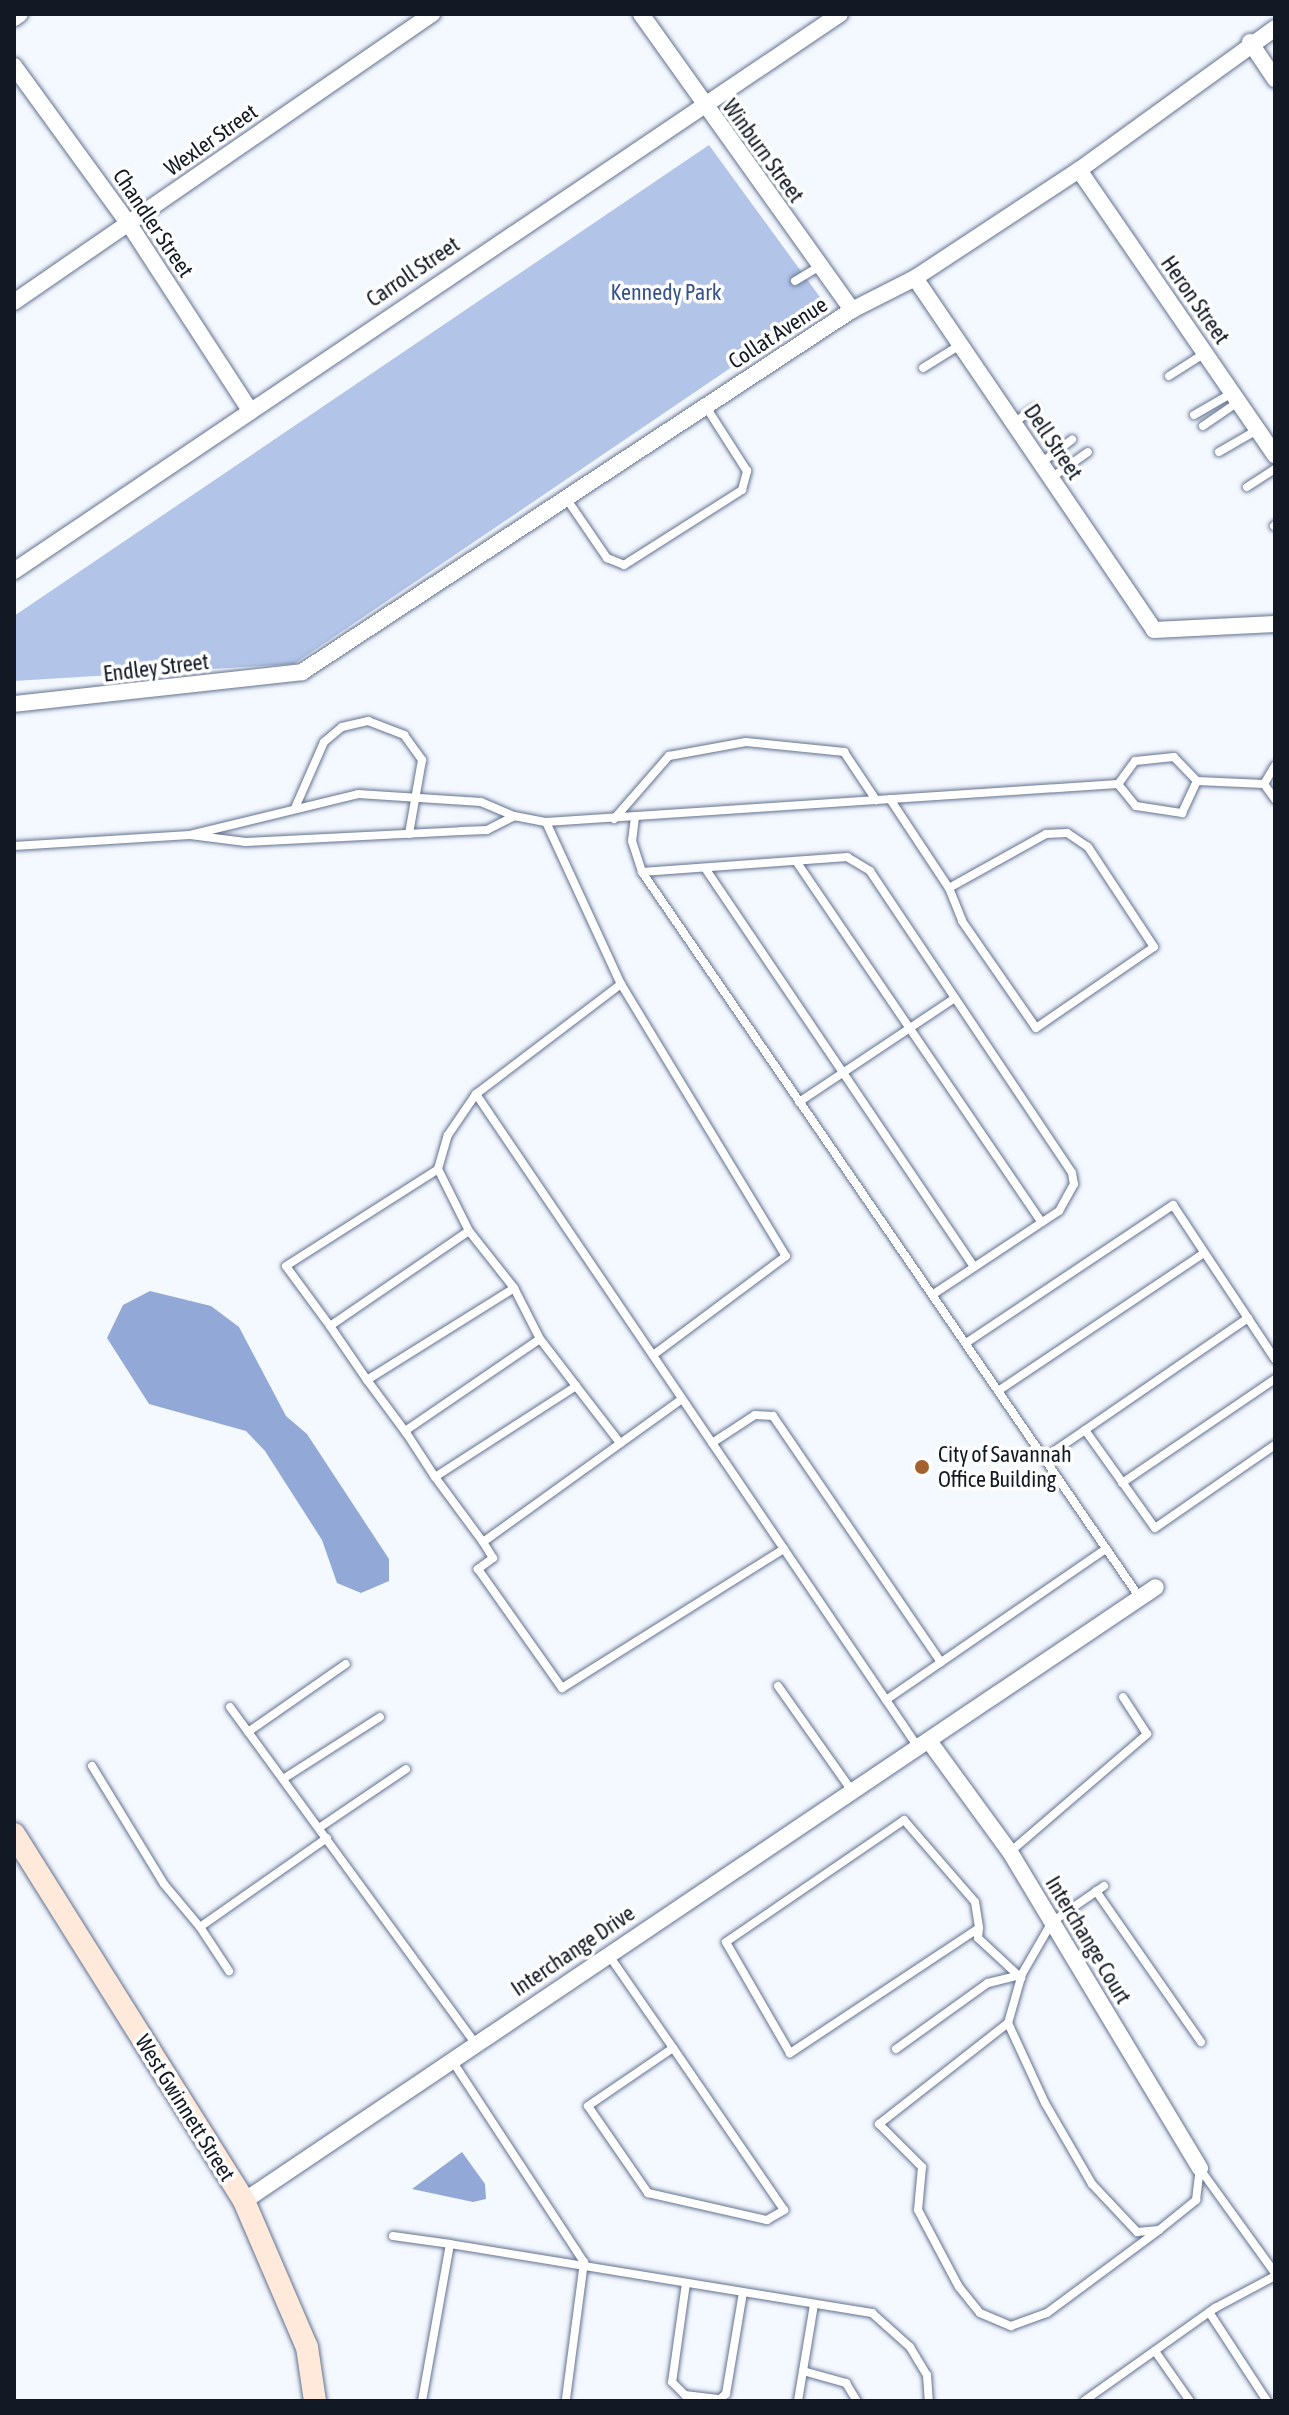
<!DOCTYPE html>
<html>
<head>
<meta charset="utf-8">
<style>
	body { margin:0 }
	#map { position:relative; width:1289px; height:2415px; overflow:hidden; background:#f4f8ff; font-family:"Asap Condensed",sans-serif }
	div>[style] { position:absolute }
	.green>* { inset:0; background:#b2c4e8 }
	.water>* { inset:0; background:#92a9d7 }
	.roads { filter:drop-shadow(0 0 2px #63728f) drop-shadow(0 0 2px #63728f) }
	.lane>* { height:8px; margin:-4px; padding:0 4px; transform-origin:4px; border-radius:4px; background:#fff }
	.street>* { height:16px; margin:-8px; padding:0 8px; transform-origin:8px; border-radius:8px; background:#fff }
	.secondary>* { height:22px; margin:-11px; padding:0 11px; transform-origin:11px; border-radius:11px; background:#ffe9da }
	.rail>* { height:9px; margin-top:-4.5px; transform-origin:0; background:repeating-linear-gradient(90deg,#fff 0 18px,#8d929b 0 36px); box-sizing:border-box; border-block:2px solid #8d929b }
	.dots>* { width:22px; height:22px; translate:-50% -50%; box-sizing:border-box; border:4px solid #fff; border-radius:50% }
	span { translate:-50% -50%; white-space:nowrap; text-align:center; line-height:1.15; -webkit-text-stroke:7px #fff; paint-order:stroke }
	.street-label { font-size:22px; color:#121824 }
	.park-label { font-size:22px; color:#36518c }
	.poi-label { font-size:22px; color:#121824 }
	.left { translate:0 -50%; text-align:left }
	.frame { position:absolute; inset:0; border:16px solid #121824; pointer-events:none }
</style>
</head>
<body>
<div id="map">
	<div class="green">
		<div style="clip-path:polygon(709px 145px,825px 304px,294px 664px,14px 681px,14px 616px)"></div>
	</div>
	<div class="water">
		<div style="clip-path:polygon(150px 1291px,211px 1306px,239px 1327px,286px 1416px,307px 1434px,389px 1559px,389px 1581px,361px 1593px,337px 1583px,322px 1540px,265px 1451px,246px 1431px,149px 1404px,107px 1338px,123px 1305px)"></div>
		<div style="clip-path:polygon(462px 2152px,485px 2184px,486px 2199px,473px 2202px,412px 2189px)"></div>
	</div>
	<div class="roads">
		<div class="lane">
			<div style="left:795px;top:281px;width:29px;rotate:-31deg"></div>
			<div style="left:923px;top:368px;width:44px;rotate:-31.9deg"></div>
			<div style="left:1169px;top:376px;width:43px;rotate:-32.6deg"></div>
			<div style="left:1194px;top:415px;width:44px;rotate:-30.1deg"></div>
			<div style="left:1013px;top:423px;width:27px;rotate:-34deg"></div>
			<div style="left:1203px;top:426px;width:42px;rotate:-34.4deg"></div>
			<div style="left:1219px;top:452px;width:44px;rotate:-30.1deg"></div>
			<div style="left:1041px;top:463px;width:39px;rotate:-37deg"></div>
			<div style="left:1051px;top:478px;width:45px;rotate:-35.1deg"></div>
			<div style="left:1247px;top:487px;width:33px;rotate:-33deg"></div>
			<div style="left:566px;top:498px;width:73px;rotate:55.7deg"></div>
			<div style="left:607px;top:558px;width:18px;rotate:22deg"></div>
			<div style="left:624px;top:565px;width:140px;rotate:-32.4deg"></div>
			<div style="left:742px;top:490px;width:20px;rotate:-75deg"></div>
			<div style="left:747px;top:471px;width:76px;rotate:-122.6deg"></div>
			<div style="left:1274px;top:526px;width:1px;rotate:-45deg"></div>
			<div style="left:1197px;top:781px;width:67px;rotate:2.6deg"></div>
			<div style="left:1264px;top:784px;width:21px;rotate:-59deg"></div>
			<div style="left:1264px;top:784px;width:19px;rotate:54deg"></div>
			<div style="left:890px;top:799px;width:107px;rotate:56.5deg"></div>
			<div style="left:949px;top:888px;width:35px;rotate:68deg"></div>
			<div style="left:962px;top:921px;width:130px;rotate:55.3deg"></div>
			<div style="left:1036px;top:1028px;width:143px;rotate:-34.5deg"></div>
			<div style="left:1154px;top:947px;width:120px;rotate:-123.4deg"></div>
			<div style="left:1088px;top:847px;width:25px;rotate:-146deg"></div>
			<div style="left:1067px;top:833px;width:21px;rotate:177deg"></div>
			<div style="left:1046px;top:834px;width:111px;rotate:150.9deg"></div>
			<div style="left:295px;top:808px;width:72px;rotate:-66.3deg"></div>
			<div style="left:324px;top:742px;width:23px;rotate:-40deg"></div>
			<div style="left:342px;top:727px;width:27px;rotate:-13deg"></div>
			<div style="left:368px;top:721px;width:39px;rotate:21deg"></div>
			<div style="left:404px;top:735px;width:31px;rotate:54deg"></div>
			<div style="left:422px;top:760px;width:75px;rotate:100deg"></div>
			<div style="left:635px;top:817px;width:24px;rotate:97deg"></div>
			<div style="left:632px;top:841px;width:33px;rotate:72deg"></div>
			<div style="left:642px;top:872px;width:880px;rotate:55.55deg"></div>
			<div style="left:614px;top:819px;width:84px;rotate:-48.9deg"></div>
			<div style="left:669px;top:756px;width:78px;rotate:-10.3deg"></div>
			<div style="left:746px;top:742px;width:99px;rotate:5.8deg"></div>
			<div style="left:844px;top:752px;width:58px;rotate:56.3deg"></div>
			<div style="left:546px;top:822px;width:179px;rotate:65.2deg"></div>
			<div style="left:621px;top:984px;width:182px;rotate:142.8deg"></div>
			<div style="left:476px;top:1094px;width:789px;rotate:55.91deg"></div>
			<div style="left:190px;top:835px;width:173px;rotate:-13.7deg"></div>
			<div style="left:358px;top:794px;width:123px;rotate:3.7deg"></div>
			<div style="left:481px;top:802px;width:36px;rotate:23deg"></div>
			<div style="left:514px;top:816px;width:33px;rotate:11deg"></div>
			<div style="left:546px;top:822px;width:573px;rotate:-3.8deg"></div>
			<div style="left:1118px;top:784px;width:28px;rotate:51deg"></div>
			<div style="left:1136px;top:806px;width:47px;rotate:8.7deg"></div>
			<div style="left:1182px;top:813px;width:35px;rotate:-65deg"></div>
			<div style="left:1197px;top:781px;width:33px;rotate:-134deg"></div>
			<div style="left:1174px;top:757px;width:39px;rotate:174deg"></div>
			<div style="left:1135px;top:761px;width:29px;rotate:126deg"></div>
			<div style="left:14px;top:846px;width:176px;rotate:-3.6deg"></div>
			<div style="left:190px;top:835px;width:56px;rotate:7.1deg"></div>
			<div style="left:246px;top:842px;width:215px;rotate:-2.9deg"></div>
			<div style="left:461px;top:831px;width:26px;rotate:-2deg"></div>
			<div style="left:487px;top:830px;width:30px;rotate:-27deg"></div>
			<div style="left:796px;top:861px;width:436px;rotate:55.8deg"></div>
			<div style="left:705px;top:868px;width:481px;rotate:56deg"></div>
			<div style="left:642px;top:872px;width:206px;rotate:-4.2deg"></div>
			<div style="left:847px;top:857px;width:27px;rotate:31deg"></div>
			<div style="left:870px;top:871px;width:363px;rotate:56.2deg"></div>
			<div style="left:1072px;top:1173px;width:11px;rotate:80deg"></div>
			<div style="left:1074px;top:1184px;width:31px;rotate:119deg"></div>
			<div style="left:1059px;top:1211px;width:152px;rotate:146.5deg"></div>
			<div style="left:621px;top:984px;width:318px;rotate:58.8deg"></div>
			<div style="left:786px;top:1256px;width:166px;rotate:143.3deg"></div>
			<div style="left:799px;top:1102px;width:187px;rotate:-33.7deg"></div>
			<div style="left:438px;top:1169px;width:35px;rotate:-74deg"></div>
			<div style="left:448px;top:1135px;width:50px;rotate:-55.7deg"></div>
			<div style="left:330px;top:1326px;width:74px;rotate:-126.3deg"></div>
			<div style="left:286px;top:1266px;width:180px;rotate:-32.5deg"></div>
			<div style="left:438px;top:1169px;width:69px;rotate:63.4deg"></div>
			<div style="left:966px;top:1343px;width:249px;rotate:-33.7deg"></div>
			<div style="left:1173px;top:1205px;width:185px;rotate:56.5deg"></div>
			<div style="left:367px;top:1380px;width:65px;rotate:-124.4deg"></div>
			<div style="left:330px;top:1326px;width:168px;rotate:-34.4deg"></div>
			<div style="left:469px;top:1231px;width:73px;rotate:51.7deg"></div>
			<div style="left:998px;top:1391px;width:248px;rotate:-33.8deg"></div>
			<div style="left:682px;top:1399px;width:245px;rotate:144.3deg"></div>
			<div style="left:483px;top:1542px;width:19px;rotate:58deg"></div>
			<div style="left:493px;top:1558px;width:19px;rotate:144deg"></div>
			<div style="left:478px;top:1569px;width:146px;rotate:54.8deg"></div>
			<div style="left:562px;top:1688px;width:262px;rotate:-32.1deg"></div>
			<div style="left:1085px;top:1430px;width:198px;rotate:-34.5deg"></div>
			<div style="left:407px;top:1434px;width:67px;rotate:-126.5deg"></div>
			<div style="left:367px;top:1380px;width:173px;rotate:-32deg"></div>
			<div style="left:514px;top:1288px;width:57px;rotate:63deg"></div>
			<div style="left:712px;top:1443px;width:51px;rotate:-33.1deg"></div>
			<div style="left:755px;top:1415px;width:18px;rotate:3deg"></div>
			<div style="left:773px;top:1416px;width:298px;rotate:55.7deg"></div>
			<div style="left:1044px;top:1458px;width:50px;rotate:-34.3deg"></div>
			<div style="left:1085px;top:1430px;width:120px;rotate:54.5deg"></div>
			<div style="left:1155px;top:1528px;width:146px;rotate:-34.7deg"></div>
			<div style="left:435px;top:1477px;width:55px;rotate:-123.1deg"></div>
			<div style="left:405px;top:1431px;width:163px;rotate:-34.3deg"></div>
			<div style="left:540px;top:1339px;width:59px;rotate:52.5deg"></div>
			<div style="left:1122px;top:1483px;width:185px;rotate:-34.2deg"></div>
			<div style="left:483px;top:1542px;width:81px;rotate:-126.4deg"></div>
			<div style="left:435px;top:1477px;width:168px;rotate:-32.8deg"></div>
			<div style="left:576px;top:1386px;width:72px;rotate:52.3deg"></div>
			<div style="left:778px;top:1686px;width:128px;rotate:54.8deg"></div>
			<div style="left:886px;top:1700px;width:267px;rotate:-34.5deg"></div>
			<div style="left:230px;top:1707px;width:416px;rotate:53.9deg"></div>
			<div style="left:248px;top:1732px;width:119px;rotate:-34.8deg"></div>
			<div style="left:92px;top:1766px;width:138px;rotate:58.6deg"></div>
			<div style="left:164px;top:1884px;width:56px;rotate:50.1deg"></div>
			<div style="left:200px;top:1927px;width:155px;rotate:-35deg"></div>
			<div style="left:283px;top:1779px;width:115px;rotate:-32.6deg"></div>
			<div style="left:319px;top:1828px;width:105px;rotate:-34.1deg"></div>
			<div style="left:1010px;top:1852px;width:181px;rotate:-40.7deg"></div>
			<div style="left:1147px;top:1734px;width:44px;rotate:-123deg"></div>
			<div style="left:1104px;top:1886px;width:63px;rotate:145.3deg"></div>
			<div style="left:1052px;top:1922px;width:60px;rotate:120deg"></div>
			<div style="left:1022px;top:1974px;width:51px;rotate:105.9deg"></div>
			<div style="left:1008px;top:2023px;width:88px;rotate:65.2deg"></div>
			<div style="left:1045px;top:2103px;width:94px;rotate:59.9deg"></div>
			<div style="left:1092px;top:2184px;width:66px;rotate:46.8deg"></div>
			<div style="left:1137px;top:2232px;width:22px;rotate:-5deg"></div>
			<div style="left:1159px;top:2230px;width:48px;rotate:-39deg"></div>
			<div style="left:1196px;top:2200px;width:32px;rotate:-83deg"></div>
			<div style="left:1096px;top:1891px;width:184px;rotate:55.2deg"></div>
			<div style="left:200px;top:1927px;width:53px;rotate:56.6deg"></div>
			<div style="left:979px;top:1928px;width:227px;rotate:146.5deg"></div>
			<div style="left:790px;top:2053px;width:128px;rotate:-120deg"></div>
			<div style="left:726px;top:1942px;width:216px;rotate:-34.4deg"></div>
			<div style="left:904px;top:1820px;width:108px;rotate:49.1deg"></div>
			<div style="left:975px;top:1902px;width:26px;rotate:81deg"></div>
			<div style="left:979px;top:1928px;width:10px;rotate:96deg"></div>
			<div style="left:978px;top:1938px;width:59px;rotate:42.9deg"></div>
			<div style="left:608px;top:1954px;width:114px;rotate:55.3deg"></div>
			<div style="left:673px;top:2048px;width:103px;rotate:145.7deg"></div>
			<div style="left:588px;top:2106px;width:106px;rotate:55.4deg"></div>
			<div style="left:648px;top:2193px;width:122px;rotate:12.8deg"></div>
			<div style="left:767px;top:2220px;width:20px;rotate:-30deg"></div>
			<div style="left:784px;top:2210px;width:196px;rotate:-124.4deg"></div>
			<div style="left:1008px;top:2023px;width:164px;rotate:141.9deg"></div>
			<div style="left:879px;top:2124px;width:61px;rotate:45deg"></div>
			<div style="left:922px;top:2167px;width:43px;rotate:95.3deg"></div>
			<div style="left:918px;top:2210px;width:87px;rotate:62deg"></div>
			<div style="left:959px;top:2287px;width:33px;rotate:51deg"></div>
			<div style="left:980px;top:2313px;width:34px;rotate:23deg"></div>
			<div style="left:1011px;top:2326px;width:38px;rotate:-20deg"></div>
			<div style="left:1047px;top:2313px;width:139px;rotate:-36.5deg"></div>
			<div style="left:896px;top:2049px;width:113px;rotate:-35.7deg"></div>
			<div style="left:988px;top:1983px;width:34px;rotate:-14deg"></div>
			<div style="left:451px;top:2059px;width:243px;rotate:56.8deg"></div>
			<div style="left:584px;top:2262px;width:138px;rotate:97.5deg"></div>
			<div style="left:1200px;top:2169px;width:128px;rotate:54.2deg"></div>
			<div style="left:393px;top:2236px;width:58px;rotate:8deg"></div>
			<div style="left:686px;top:2283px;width:100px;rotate:98deg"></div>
			<div style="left:672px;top:2382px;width:18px;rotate:45deg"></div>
			<div style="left:685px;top:2395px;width:35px;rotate:7deg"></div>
			<div style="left:720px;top:2399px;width:8px;rotate:-40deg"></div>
			<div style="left:726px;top:2394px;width:103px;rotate:-80.5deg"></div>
			<div style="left:1209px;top:2312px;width:106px;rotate:56.9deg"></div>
			<div style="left:1155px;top:2351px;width:61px;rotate:55deg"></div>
			<div style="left:803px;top:2371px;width:45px;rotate:15.6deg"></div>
			<div style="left:846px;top:2383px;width:21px;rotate:59deg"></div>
			<div style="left:422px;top:2401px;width:159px;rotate:-79.9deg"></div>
			<div style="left:450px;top:2244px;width:428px;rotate:9.3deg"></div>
			<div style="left:872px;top:2313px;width:51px;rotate:41.8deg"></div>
			<div style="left:910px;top:2347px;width:33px;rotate:59deg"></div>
			<div style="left:927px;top:2375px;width:26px;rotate:86deg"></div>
			<div style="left:798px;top:2401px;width:98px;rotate:-80.6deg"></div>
			<div style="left:1084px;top:2401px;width:161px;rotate:-35.4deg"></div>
			<div style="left:1215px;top:2308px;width:68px;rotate:-28.1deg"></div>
		</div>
		<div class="street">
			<div style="left:641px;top:14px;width:364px;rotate:54.5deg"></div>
			<div style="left:14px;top:18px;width:7px;rotate:-34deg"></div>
			<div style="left:1250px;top:42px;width:45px;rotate:56deg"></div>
			<div style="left:14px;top:66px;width:195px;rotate:54deg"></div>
			<div style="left:129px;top:224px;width:221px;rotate:57deg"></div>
			<div style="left:1079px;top:170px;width:346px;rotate:55.5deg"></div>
			<div style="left:915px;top:278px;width:425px;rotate:55.8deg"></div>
			<div style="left:1154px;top:630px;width:121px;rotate:-2.8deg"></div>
			<div style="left:14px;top:302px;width:508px;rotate:-34.57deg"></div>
			<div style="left:14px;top:571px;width:996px;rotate:-33.99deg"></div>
			<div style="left:14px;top:704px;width:290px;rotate:-6.3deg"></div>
			<div style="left:302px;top:672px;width:658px;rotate:-33.35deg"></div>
			<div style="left:852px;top:310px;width:71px;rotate:-26.9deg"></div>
			<div style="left:915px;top:278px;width:196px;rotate:-33.4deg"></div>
			<div style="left:1079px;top:170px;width:242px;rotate:-35.9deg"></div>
			<div style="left:929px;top:1741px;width:137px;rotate:53.9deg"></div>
			<div style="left:1010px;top:1852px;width:369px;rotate:59deg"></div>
			<div style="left:244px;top:2201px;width:1099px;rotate:-33.95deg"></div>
		</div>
		<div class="secondary">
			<div style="left:14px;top:1834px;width:433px;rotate:57.9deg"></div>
			<div style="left:244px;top:2201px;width:159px;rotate:66.7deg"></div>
			<div style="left:307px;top:2347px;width:55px;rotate:81.6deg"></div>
		</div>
	</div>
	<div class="rail">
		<div style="left:14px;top:768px;width:2px"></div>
	</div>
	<div class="dots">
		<div style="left:922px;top:1467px;background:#a3622d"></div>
	</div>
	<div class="street-label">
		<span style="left:211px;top:140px;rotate:-35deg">Wexler Street</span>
		<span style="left:763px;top:151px;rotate:54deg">Winburn Street</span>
		<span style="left:153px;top:223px;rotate:56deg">Chandler Street</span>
		<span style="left:413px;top:272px;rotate:-34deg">Carroll Street</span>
		<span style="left:1195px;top:300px;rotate:55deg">Heron Street</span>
		<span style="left:778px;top:333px;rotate:-33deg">Collat Avenue</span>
		<span style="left:1053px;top:442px;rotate:56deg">Dell Street</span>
		<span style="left:156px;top:668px;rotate:-7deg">Endley Street</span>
		<span style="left:1088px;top:1940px;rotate:59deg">Interchange Court</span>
		<span style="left:573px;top:1951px;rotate:-34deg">Interchange Drive</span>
		<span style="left:185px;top:2108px;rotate:58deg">West Gwinnett Street</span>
	</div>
	<div class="park-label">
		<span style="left:666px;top:293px">Kennedy Park</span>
	</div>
	<div class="poi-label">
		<span class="left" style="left:938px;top:1467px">City of Savannah<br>Office Building</span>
	</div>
	<div class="frame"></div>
</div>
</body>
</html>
